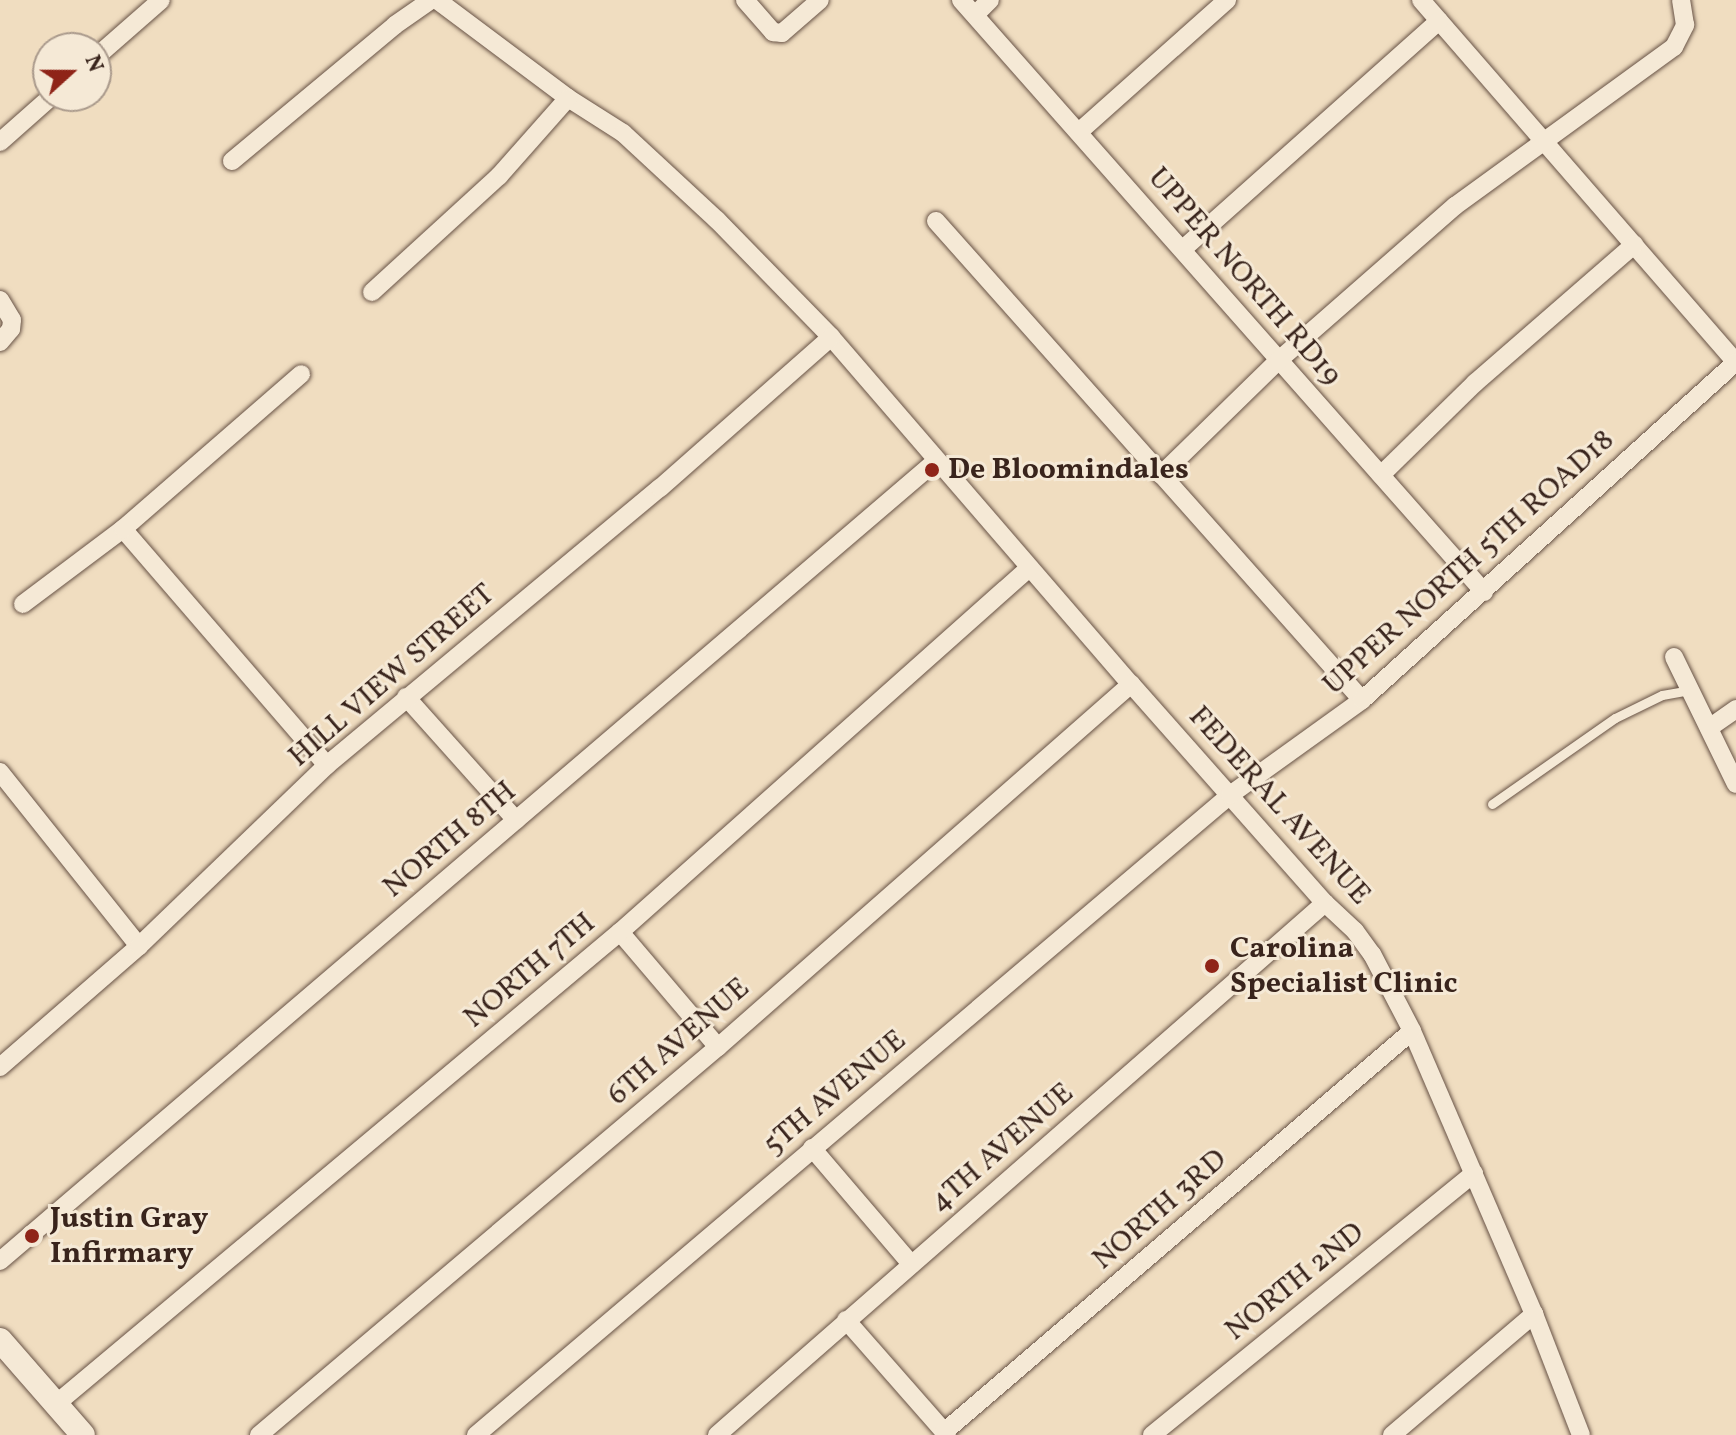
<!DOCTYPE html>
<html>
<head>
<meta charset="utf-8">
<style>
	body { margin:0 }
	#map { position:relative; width:1736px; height:1435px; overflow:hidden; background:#f0ddc0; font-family:Vollkorn,serif }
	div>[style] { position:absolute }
	.roads { filter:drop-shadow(0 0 2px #675245) drop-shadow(0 0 2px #675245) }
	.service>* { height:9px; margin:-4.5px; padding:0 4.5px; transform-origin:4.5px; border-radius:4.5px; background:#f5e9d6 }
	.minor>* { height:18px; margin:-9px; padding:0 9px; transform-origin:9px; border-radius:9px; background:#f5e9d6 }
	.secondary>* { height:24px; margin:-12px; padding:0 12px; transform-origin:12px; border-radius:12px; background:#f5e9d6 }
	.dots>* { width:22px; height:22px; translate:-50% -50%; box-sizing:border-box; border:4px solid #f5e9d6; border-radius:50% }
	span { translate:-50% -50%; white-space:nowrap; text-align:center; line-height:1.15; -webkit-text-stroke:6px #f5e9d6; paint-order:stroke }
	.street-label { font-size:30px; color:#39241c }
	.poi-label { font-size:30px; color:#39241c; font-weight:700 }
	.left { translate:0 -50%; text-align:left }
	.north { position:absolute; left:32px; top:32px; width:80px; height:80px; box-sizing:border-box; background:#f5e9d6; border:2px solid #aa9a8c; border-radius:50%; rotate:69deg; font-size:22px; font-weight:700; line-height:32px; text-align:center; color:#39241c }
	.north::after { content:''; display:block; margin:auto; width:28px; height:36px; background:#8f2418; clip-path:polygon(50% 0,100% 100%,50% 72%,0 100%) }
</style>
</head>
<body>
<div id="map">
	<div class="roads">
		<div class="service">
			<div style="left:1492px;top:804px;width:150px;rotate:-35deg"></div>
			<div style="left:1615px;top:718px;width:52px;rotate:-26.1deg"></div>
			<div style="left:1662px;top:695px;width:28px;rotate:-10deg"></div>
		</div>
		<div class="minor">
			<div style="left:437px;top:0;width:164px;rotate:36.8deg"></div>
			<div style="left:568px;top:98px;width:65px;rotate:32.5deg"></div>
			<div style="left:623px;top:133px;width:128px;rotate:42.8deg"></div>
			<div style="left:717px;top:220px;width:163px;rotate:45.7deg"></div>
			<div style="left:831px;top:337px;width:459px;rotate:49.2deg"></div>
			<div style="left:1131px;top:684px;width:293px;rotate:48.5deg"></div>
			<div style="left:1325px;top:903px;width:41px;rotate:43deg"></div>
			<div style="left:1355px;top:931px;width:29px;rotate:54deg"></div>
			<div style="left:1372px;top:954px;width:87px;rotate:62.5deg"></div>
			<div style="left:1412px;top:1031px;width:308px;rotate:66.7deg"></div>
			<div style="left:1534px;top:1314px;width:130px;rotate:68.8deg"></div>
			<div style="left:745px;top:0;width:43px;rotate:48.8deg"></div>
			<div style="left:773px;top:32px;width:9px;rotate:6deg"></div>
			<div style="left:782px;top:33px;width:50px;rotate:-41deg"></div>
			<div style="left:961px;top:0;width:790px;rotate:48.54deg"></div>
			<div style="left:1421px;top:0;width:480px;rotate:49deg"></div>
			<div style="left:975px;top:15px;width:21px;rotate:-45deg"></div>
			<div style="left:96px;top:57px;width:86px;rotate:-41.2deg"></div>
			<div style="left:1080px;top:131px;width:197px;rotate:-41.7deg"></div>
			<div style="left:0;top:142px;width:69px;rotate:-41.5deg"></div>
			<div style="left:232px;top:161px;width:212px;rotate:-39.8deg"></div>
			<div style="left:395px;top:25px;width:44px;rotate:-34.8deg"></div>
			<div style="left:936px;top:221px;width:641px;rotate:48.35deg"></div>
			<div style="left:1183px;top:249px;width:343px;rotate:-41.7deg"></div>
			<div style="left:372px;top:292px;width:172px;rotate:-42.4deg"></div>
			<div style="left:499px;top:176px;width:104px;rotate:-48.5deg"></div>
			<div style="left:0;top:300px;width:23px;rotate:59deg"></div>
			<div style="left:12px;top:320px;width:9px;rotate:96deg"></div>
			<div style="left:11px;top:329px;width:17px;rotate:130deg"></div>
			<div style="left:1161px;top:475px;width:165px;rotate:-44.3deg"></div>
			<div style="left:1279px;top:360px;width:234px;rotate:-41.2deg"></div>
			<div style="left:1455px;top:206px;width:271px;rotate:-36deg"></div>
			<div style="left:1674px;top:47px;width:25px;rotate:-63deg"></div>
			<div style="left:1685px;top:25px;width:25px;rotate:-99deg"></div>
			<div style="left:1381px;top:475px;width:132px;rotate:-44.4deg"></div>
			<div style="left:1475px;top:383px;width:211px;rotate:-41deg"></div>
			<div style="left:123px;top:529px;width:312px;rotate:49.2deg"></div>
			<div style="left:23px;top:604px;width:125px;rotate:-36.9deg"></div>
			<div style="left:123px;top:529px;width:236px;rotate:-41deg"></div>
			<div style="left:1674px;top:657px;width:141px;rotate:64deg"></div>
			<div style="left:406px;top:697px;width:165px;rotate:48.2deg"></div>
			<div style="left:1709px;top:728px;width:33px;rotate:-35deg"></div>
			<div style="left:0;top:772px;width:223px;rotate:51.4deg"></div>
			<div style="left:620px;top:932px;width:151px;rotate:49.6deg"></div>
			<div style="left:0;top:1067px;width:184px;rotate:-41deg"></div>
			<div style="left:139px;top:946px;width:261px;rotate:-43.9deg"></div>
			<div style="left:327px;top:765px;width:433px;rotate:-39.8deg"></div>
			<div style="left:660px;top:488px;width:228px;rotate:-41.4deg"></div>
			<div style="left:812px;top:1148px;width:153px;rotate:49.5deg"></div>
			<div style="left:0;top:1261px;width:1231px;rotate:-40.52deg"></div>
			<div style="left:846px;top:1320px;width:153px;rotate:48.7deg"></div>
			<div style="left:56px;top:1404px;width:735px;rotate:-39.93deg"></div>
			<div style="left:620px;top:932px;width:548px;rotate:-41.67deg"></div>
			<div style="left:944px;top:1432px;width:616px;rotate:-40.59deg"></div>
			<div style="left:259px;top:1435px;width:601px;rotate:-40.21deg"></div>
			<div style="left:718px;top:1047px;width:550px;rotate:-41.31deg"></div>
			<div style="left:476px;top:1435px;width:989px;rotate:-40.32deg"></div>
			<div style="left:1230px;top:795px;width:163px;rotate:-35.7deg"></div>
			<div style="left:1362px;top:700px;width:504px;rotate:-42.11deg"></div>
			<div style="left:717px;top:1435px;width:808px;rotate:-41.19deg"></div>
			<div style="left:1152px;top:1435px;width:415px;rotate:-39.1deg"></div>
			<div style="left:1392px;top:1435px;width:187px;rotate:-40.4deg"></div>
		</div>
		<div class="secondary">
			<div style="left:0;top:1340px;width:126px;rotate:48.9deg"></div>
		</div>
	</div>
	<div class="dots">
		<div style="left:932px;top:470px;background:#8f2418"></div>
		<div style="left:1212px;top:966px;background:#8f2418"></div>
		<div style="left:32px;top:1236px;background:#8f2418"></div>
	</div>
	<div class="street-label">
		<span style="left:1244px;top:277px;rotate:49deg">UPPER NORTH RD19</span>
		<span style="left:1469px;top:563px;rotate:-42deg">UPPER NORTH 5TH ROAD18</span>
		<span style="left:392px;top:676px;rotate:-41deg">HILL VIEW STREET</span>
		<span style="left:1279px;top:806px;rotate:48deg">FEDERAL AVENUE</span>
		<span style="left:450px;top:840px;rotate:-40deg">NORTH 8TH</span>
		<span style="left:530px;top:971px;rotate:-40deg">NORTH 7TH</span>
		<span style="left:679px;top:1042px;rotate:-41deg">6TH AVENUE</span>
		<span style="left:835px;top:1093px;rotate:-40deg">5TH AVENUE</span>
		<span style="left:1002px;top:1148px;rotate:-41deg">4TH AVENUE</span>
		<span style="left:1160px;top:1210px;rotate:-41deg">NORTH 3RD</span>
		<span style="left:1295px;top:1282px;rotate:-39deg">NORTH 2ND</span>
	</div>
	<div class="poi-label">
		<span class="left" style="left:948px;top:470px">De Bloomindales</span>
		<span class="left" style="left:1230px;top:966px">Carolina<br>Specialist Clinic</span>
		<span class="left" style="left:50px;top:1236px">Justin Gray<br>Infirmary</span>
	</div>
	<div class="north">N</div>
</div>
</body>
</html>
